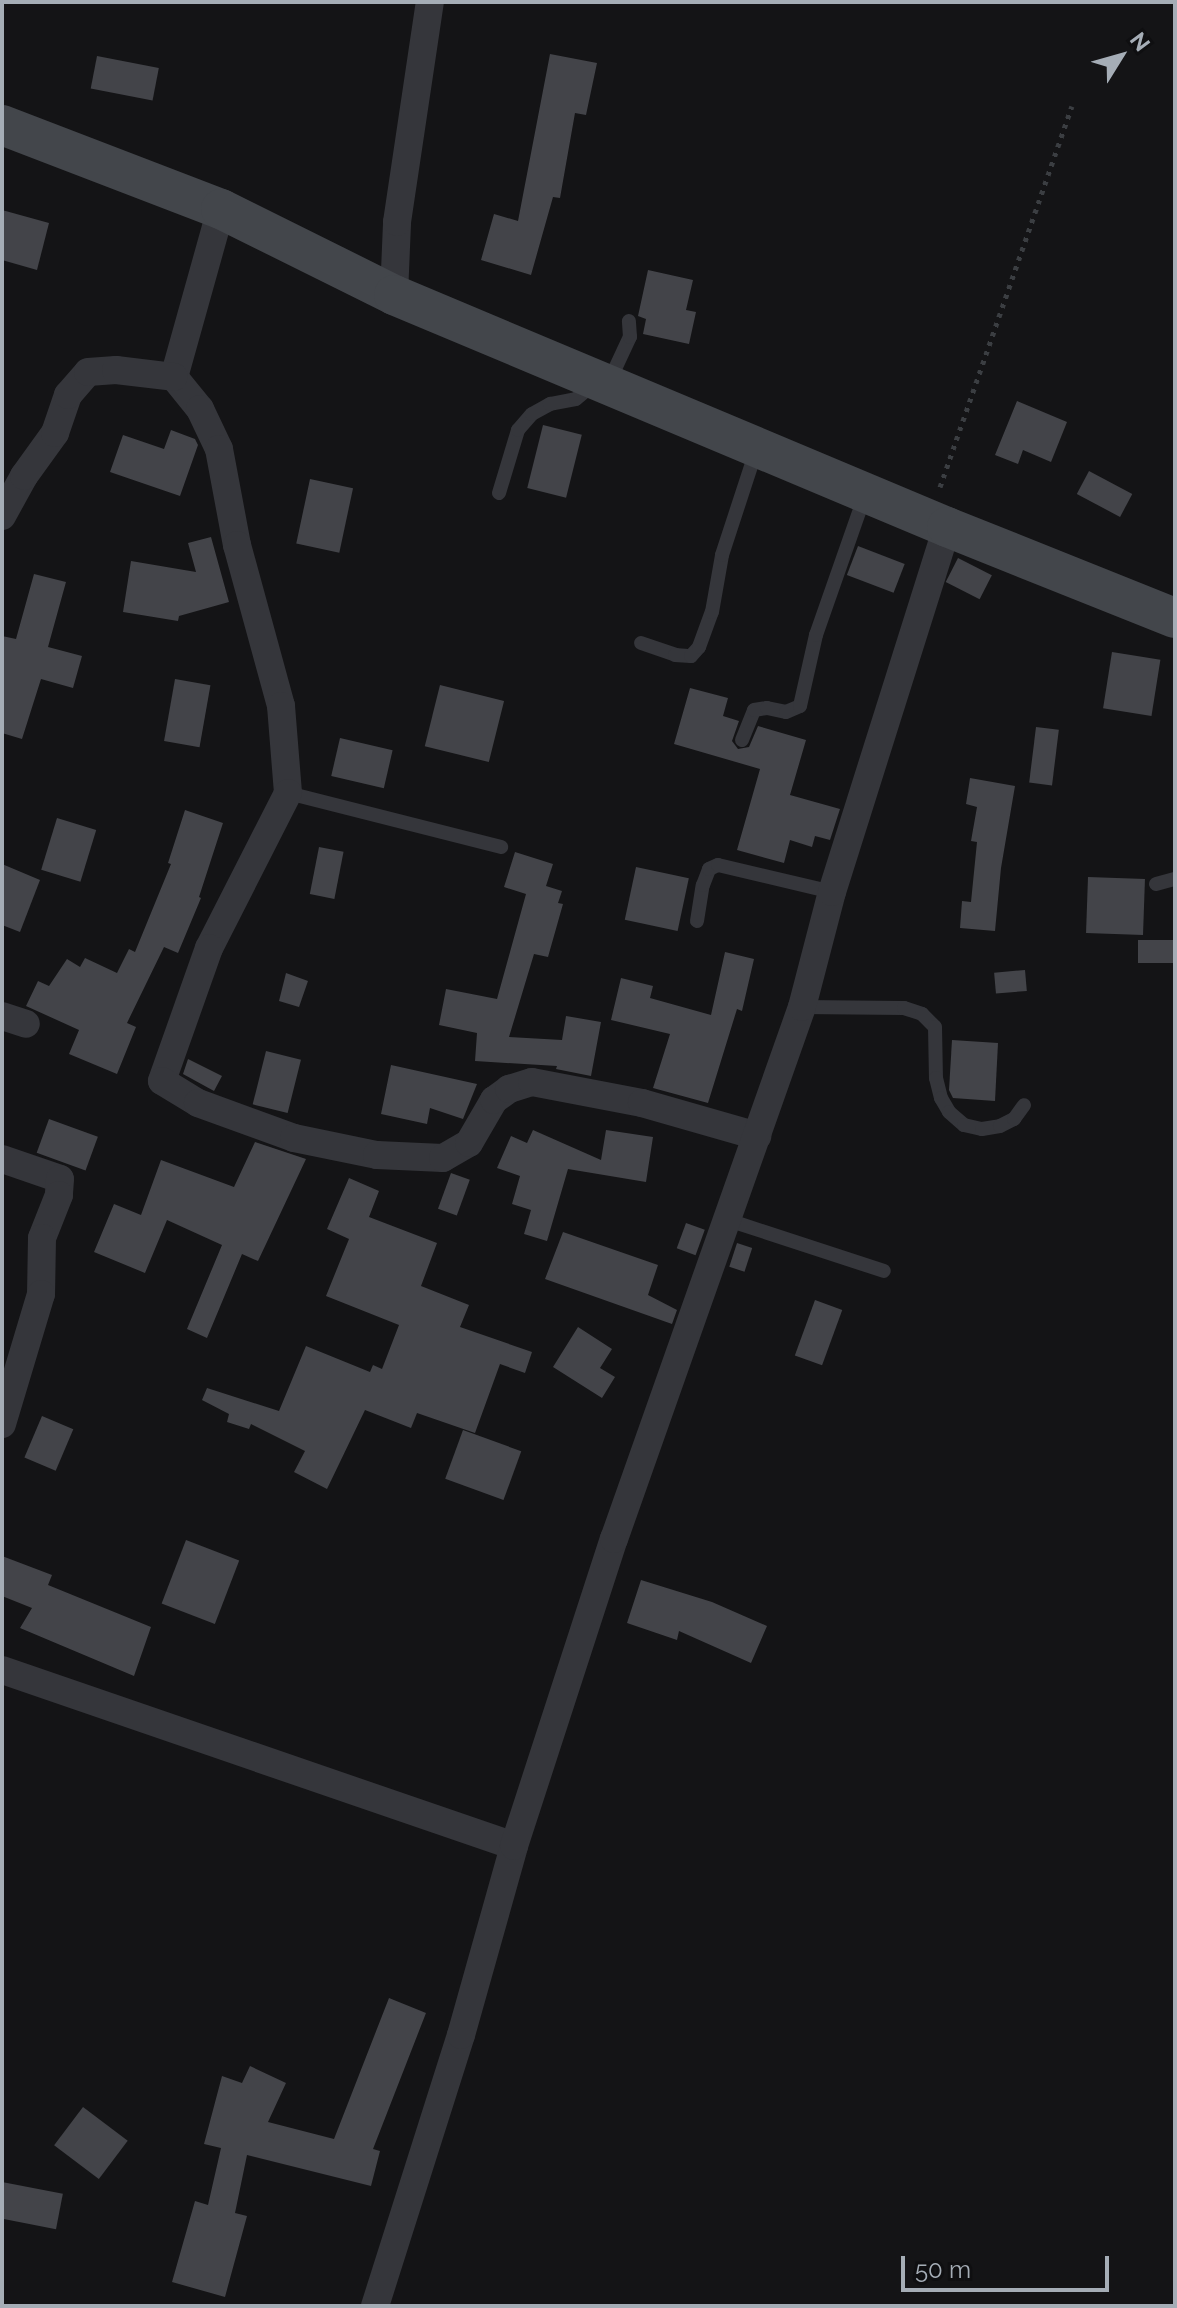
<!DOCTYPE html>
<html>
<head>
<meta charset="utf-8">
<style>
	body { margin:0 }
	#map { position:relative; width:1177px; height:2308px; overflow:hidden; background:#141416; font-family:Raleway,sans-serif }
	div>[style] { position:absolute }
	.building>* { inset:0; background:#434449; transform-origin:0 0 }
	.path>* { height:5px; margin-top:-2.5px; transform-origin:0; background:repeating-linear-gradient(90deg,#3b3e42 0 4px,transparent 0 10px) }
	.lane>* { height:14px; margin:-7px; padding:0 7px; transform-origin:7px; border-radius:7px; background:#35363b }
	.street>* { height:28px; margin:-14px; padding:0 14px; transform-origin:14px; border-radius:14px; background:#35363b }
	.secondary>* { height:40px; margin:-20px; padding:0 20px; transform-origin:20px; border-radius:20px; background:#43464b }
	span { translate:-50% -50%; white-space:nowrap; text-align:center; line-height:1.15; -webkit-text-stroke:8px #0f0f11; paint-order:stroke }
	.frame { position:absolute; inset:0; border:4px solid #a5adb6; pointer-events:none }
	.north { position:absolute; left:1081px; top:16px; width:80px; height:80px; -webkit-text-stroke:6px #0f0f11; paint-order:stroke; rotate:53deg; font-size:22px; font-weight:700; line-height:32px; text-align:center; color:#a5adb6 }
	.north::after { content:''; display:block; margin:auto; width:28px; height:36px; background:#a5adb6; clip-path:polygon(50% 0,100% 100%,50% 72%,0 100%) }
	.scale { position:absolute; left:901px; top:2256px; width:208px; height:36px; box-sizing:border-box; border:4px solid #a5adb6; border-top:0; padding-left:10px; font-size:24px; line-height:28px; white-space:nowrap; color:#a5adb6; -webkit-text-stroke:6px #0f0f11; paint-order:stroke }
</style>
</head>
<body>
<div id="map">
	<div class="building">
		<div style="clip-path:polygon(550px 54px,597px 63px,586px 115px,575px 113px,560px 198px,553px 197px,531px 275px,481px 260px,494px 214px,518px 221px)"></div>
		<div style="left:97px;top:56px;width:63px;height:33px;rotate:11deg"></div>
		<div style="clip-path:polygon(2px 210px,49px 223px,37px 270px,2px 260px)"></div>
		<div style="clip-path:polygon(648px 270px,693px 280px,686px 310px,696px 312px,689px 344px,643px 334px,646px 319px,638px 316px)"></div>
		<div style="clip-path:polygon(1017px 401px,1067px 422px,1051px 462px,1023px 450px,1018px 464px,995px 455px)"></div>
		<div style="left:543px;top:425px;width:40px;height:65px;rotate:14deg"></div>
		<div style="clip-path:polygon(171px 430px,195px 439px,198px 445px,180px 496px,110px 472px,123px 435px,164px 449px)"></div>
		<div style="left:1089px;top:471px;width:49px;height:26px;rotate:28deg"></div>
		<div style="left:310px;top:479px;width:44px;height:66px;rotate:12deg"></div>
		<div style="clip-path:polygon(211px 537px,229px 602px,179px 616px,178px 621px,123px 612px,131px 561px,196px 572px,188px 543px)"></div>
		<div style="left:858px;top:546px;width:50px;height:31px;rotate:21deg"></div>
		<div style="left:958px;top:558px;width:38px;height:27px;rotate:27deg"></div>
		<div style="clip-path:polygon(34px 574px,66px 582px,48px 647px,82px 656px,73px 688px,41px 679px,22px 739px,2px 733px,2px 636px,16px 639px)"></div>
		<div style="left:1112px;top:652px;width:49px;height:57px;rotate:9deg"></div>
		<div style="left:175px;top:679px;width:36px;height:63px;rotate:10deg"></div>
		<div style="left:440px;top:685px;width:66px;height:63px;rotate:14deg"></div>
		<div style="clip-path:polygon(690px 688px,728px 698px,723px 716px,739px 721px,732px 741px,738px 749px,749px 747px,758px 726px,806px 740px,790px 795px,840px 809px,830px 840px,815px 836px,812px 847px,790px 840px,784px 863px,737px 850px,760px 769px,674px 744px)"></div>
		<div style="left:1036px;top:727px;width:23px;height:56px;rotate:7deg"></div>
		<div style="left:340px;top:738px;width:54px;height:39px;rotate:13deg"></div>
		<div style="clip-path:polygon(970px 778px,1015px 786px,1001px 868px,995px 931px,960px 928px,962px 901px,971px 902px,977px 842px,971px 841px,977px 807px,966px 804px)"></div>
		<div style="clip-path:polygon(185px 810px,223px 823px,199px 897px,201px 898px,178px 953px,164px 947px,127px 1023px,136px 1027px,117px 1074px,69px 1054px,79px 1030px,26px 1006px,38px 981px,49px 986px,67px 959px,80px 967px,85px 958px,117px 973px,129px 949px,135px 952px,171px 864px,168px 863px)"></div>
		<div style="left:57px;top:818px;width:41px;height:54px;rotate:17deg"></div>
		<div style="left:319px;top:847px;width:25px;height:48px;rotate:11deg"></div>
		<div style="clip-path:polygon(515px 852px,553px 864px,546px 886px,562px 891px,558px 903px,563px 904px,548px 957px,534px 954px,509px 1037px,562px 1040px,566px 1016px,601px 1022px,591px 1076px,556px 1069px,557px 1066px,475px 1061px,477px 1033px,439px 1025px,446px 989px,497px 999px,526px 894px,504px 887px)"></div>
		<div style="clip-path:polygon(2px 864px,40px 880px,20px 932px,2px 925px)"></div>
		<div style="left:636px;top:867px;width:54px;height:54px;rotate:12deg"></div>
		<div style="left:1088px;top:877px;width:57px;height:56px;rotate:2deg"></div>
		<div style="left:1175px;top:940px;width:23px;height:37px;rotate:90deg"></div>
		<div style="clip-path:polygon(725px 952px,754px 959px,742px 1011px,737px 1009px,708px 1103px,653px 1088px,670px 1034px,611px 1020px,621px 978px,653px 986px,650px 998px,711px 1015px)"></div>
		<div style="left:1025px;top:970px;width:21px;height:31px;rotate:85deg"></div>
		<div style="clip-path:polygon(286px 973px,308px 981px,299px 1007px,279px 1001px)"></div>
		<div style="clip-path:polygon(952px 1040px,998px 1043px,995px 1101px,953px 1098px,949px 1090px)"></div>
		<div style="left:266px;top:1051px;width:36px;height:55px;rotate:14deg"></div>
		<div style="clip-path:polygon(188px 1059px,222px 1076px,214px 1091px,183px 1074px)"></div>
		<div style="clip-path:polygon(391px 1065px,477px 1084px,463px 1119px,430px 1108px,427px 1124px,381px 1114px)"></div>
		<div style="left:49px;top:1119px;width:52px;height:36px;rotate:20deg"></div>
		<div style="clip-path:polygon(533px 1130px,601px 1160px,606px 1130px,653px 1137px,646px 1182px,568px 1169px,547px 1241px,524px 1234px,531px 1210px,512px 1204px,520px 1176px,497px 1168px,511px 1136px,527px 1143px)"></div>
		<div style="clip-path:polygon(255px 1142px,306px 1159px,258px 1261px,242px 1254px,207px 1338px,187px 1329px,222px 1245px,167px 1220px,145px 1273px,94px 1252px,114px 1204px,141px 1215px,161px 1160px,234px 1187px)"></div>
		<div style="left:451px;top:1173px;width:20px;height:38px;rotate:20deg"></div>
		<div style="clip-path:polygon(349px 1178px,379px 1191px,369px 1217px,437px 1243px,421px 1286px,469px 1305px,460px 1327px,532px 1352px,525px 1373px,500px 1364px,475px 1433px,417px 1413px,411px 1428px,365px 1410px,327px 1489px,294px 1472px,305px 1451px,251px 1424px,249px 1429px,227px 1422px,229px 1414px,202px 1400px,207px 1388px,279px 1411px,306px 1346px,370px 1372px,373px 1365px,382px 1369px,399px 1325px,326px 1296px,349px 1239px,327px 1229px)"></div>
		<div style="left:686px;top:1223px;width:20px;height:27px;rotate:20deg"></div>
		<div style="clip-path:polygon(563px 1232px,658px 1265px,648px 1295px,677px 1310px,672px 1324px,545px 1279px)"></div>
		<div style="left:737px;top:1243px;width:16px;height:25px;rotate:18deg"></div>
		<div style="left:815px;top:1300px;width:29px;height:59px;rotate:20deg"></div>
		<div style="clip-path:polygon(578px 1327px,612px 1349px,600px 1368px,615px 1377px,602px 1398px,553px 1367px)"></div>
		<div style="left:42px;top:1416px;width:34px;height:45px;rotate:23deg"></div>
		<div style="left:463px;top:1430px;width:62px;height:52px;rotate:20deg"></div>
		<div style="left:186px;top:1540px;width:57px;height:68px;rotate:21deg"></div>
		<div style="clip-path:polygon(2px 1556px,52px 1575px,48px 1585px,151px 1627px,134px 1676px,20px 1628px,32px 1608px,2px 1596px)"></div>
		<div style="clip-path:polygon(641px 1580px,712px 1602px,767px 1626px,751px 1663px,679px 1631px,677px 1640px,627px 1623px)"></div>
		<div style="clip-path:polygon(389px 1998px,426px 2013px,373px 2149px,380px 2151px,371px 2186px,247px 2155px,235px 2213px,247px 2216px,225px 2297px,172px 2282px,195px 2201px,208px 2205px,221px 2148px,204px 2144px,222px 2076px,242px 2083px,250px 2066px,286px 2083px,268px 2122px,334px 2139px)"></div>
		<div style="left:83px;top:2107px;width:56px;height:48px;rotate:37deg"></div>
		<div style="left:2px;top:2182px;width:62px;height:36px;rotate:11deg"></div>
	</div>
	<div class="path">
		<div style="left:940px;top:487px;width:403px;rotate:-70.9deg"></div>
	</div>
	<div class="lane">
		<div style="left:613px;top:382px;width:11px;rotate:-85deg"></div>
		<div style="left:614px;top:371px;width:38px;rotate:-65deg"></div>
		<div style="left:630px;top:337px;width:16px;rotate:-94deg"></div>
		<div style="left:499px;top:493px;width:66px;rotate:-73.2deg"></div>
		<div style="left:518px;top:430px;width:21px;rotate:-49deg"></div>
		<div style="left:532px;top:414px;width:21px;rotate:-29deg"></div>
		<div style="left:550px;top:404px;width:26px;rotate:-11deg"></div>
		<div style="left:576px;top:399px;width:23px;rotate:-40deg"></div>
		<div style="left:641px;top:643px;width:36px;rotate:19deg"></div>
		<div style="left:675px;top:655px;width:16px;rotate:4deg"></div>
		<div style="left:691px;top:656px;width:12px;rotate:-48deg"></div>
		<div style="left:699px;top:647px;width:37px;rotate:-70deg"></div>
		<div style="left:712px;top:612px;width:58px;rotate:-80deg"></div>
		<div style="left:722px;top:555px;width:113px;rotate:-71.9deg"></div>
		<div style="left:742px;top:740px;width:32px;rotate:-68deg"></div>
		<div style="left:754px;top:710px;width:13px;rotate:-9deg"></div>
		<div style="left:767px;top:708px;width:19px;rotate:12deg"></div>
		<div style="left:786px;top:712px;width:15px;rotate:-23deg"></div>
		<div style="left:800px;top:706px;width:73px;rotate:-77.3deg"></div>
		<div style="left:816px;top:635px;width:148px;rotate:-70.7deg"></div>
		<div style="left:288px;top:793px;width:220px;rotate:14.2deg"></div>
		<div style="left:1156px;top:884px;width:20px;rotate:-15deg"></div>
		<div style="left:697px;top:921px;width:36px;rotate:-81deg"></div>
		<div style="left:703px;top:885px;width:17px;rotate:-69deg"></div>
		<div style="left:709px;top:869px;width:10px;rotate:-24deg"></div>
		<div style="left:718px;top:865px;width:117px;rotate:13.3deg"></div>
		<div style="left:802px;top:1007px;width:102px;rotate:0.6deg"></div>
		<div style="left:904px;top:1008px;width:19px;rotate:18deg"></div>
		<div style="left:922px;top:1014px;width:18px;rotate:45deg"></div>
		<div style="left:935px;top:1027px;width:51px;rotate:88.9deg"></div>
		<div style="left:936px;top:1078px;width:21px;rotate:76deg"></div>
		<div style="left:941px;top:1098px;width:16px;rotate:60deg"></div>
		<div style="left:949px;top:1112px;width:20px;rotate:41deg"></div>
		<div style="left:964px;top:1125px;width:18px;rotate:13deg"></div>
		<div style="left:982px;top:1129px;width:18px;rotate:-9deg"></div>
		<div style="left:1000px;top:1126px;width:16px;rotate:-27deg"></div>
		<div style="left:1014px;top:1119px;width:17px;rotate:-54deg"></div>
		<div style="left:725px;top:1219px;width:167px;rotate:18.1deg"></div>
	</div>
	<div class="street">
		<div style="left:221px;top:209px;width:174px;rotate:105.6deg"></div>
		<div style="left:174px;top:377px;width:41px;rotate:50.9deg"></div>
		<div style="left:200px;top:409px;width:44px;rotate:64.6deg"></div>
		<div style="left:219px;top:449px;width:98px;rotate:79.4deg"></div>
		<div style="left:237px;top:545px;width:167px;rotate:74.7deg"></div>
		<div style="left:281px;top:706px;width:87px;rotate:85.4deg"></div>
		<div style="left:288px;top:793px;width:174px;rotate:117deg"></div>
		<div style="left:209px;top:948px;width:141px;rotate:109.5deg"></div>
		<div style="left:162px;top:1081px;width:42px;rotate:31.4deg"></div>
		<div style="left:198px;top:1103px;width:102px;rotate:20deg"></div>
		<div style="left:294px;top:1138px;width:85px;rotate:11.6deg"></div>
		<div style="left:377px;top:1155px;width:66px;rotate:2.6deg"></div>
		<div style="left:443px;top:1158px;width:30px;rotate:-30deg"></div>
		<div style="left:469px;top:1143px;width:50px;rotate:-59.8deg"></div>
		<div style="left:494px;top:1100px;width:19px;rotate:-36deg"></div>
		<div style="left:509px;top:1089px;width:24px;rotate:-17deg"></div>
		<div style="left:532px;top:1082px;width:112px;rotate:10.8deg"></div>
		<div style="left:642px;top:1103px;width:120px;rotate:16deg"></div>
		<div style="left:394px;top:295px;width:73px;rotate:-87.6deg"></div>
		<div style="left:397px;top:222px;width:222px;rotate:-81.5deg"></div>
		<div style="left:2px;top:516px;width:46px;rotate:-61.2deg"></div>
		<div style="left:24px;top:476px;width:53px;rotate:-54.2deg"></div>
		<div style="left:55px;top:433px;width:40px;rotate:-71.1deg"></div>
		<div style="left:68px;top:395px;width:30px;rotate:-49deg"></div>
		<div style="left:88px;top:372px;width:28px;rotate:-4deg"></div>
		<div style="left:116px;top:370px;width:58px;rotate:6.9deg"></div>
		<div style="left:2px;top:1016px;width:25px;rotate:18deg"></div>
		<div style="left:2px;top:1159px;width:61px;rotate:19deg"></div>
		<div style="left:60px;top:1179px;width:16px;rotate:94deg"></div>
		<div style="left:59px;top:1195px;width:46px;rotate:111.6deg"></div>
		<div style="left:42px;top:1238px;width:56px;rotate:91deg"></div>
		<div style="left:41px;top:1294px;width:136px;rotate:106.7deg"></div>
		<div style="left:2px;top:1670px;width:541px;rotate:18.97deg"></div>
		<div style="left:375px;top:2306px;width:284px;rotate:-72.4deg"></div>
		<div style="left:461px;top:2035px;width:196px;rotate:-74.3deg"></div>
		<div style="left:514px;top:1846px;width:323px;rotate:-72deg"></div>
		<div style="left:614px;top:1539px;width:564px;rotate:-70.54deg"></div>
		<div style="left:802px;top:1007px;width:119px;rotate:-75.4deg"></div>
		<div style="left:832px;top:892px;width:383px;rotate:-72.5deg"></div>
	</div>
	<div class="secondary">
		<div style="left:2px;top:125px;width:235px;rotate:21deg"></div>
		<div style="left:221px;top:209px;width:193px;rotate:26.4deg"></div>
		<div style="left:394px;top:295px;width:600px;rotate:22.76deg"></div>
		<div style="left:947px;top:527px;width:245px;rotate:21.8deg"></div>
	</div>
	<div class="frame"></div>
	<div class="north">N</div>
	<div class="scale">50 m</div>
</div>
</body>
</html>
